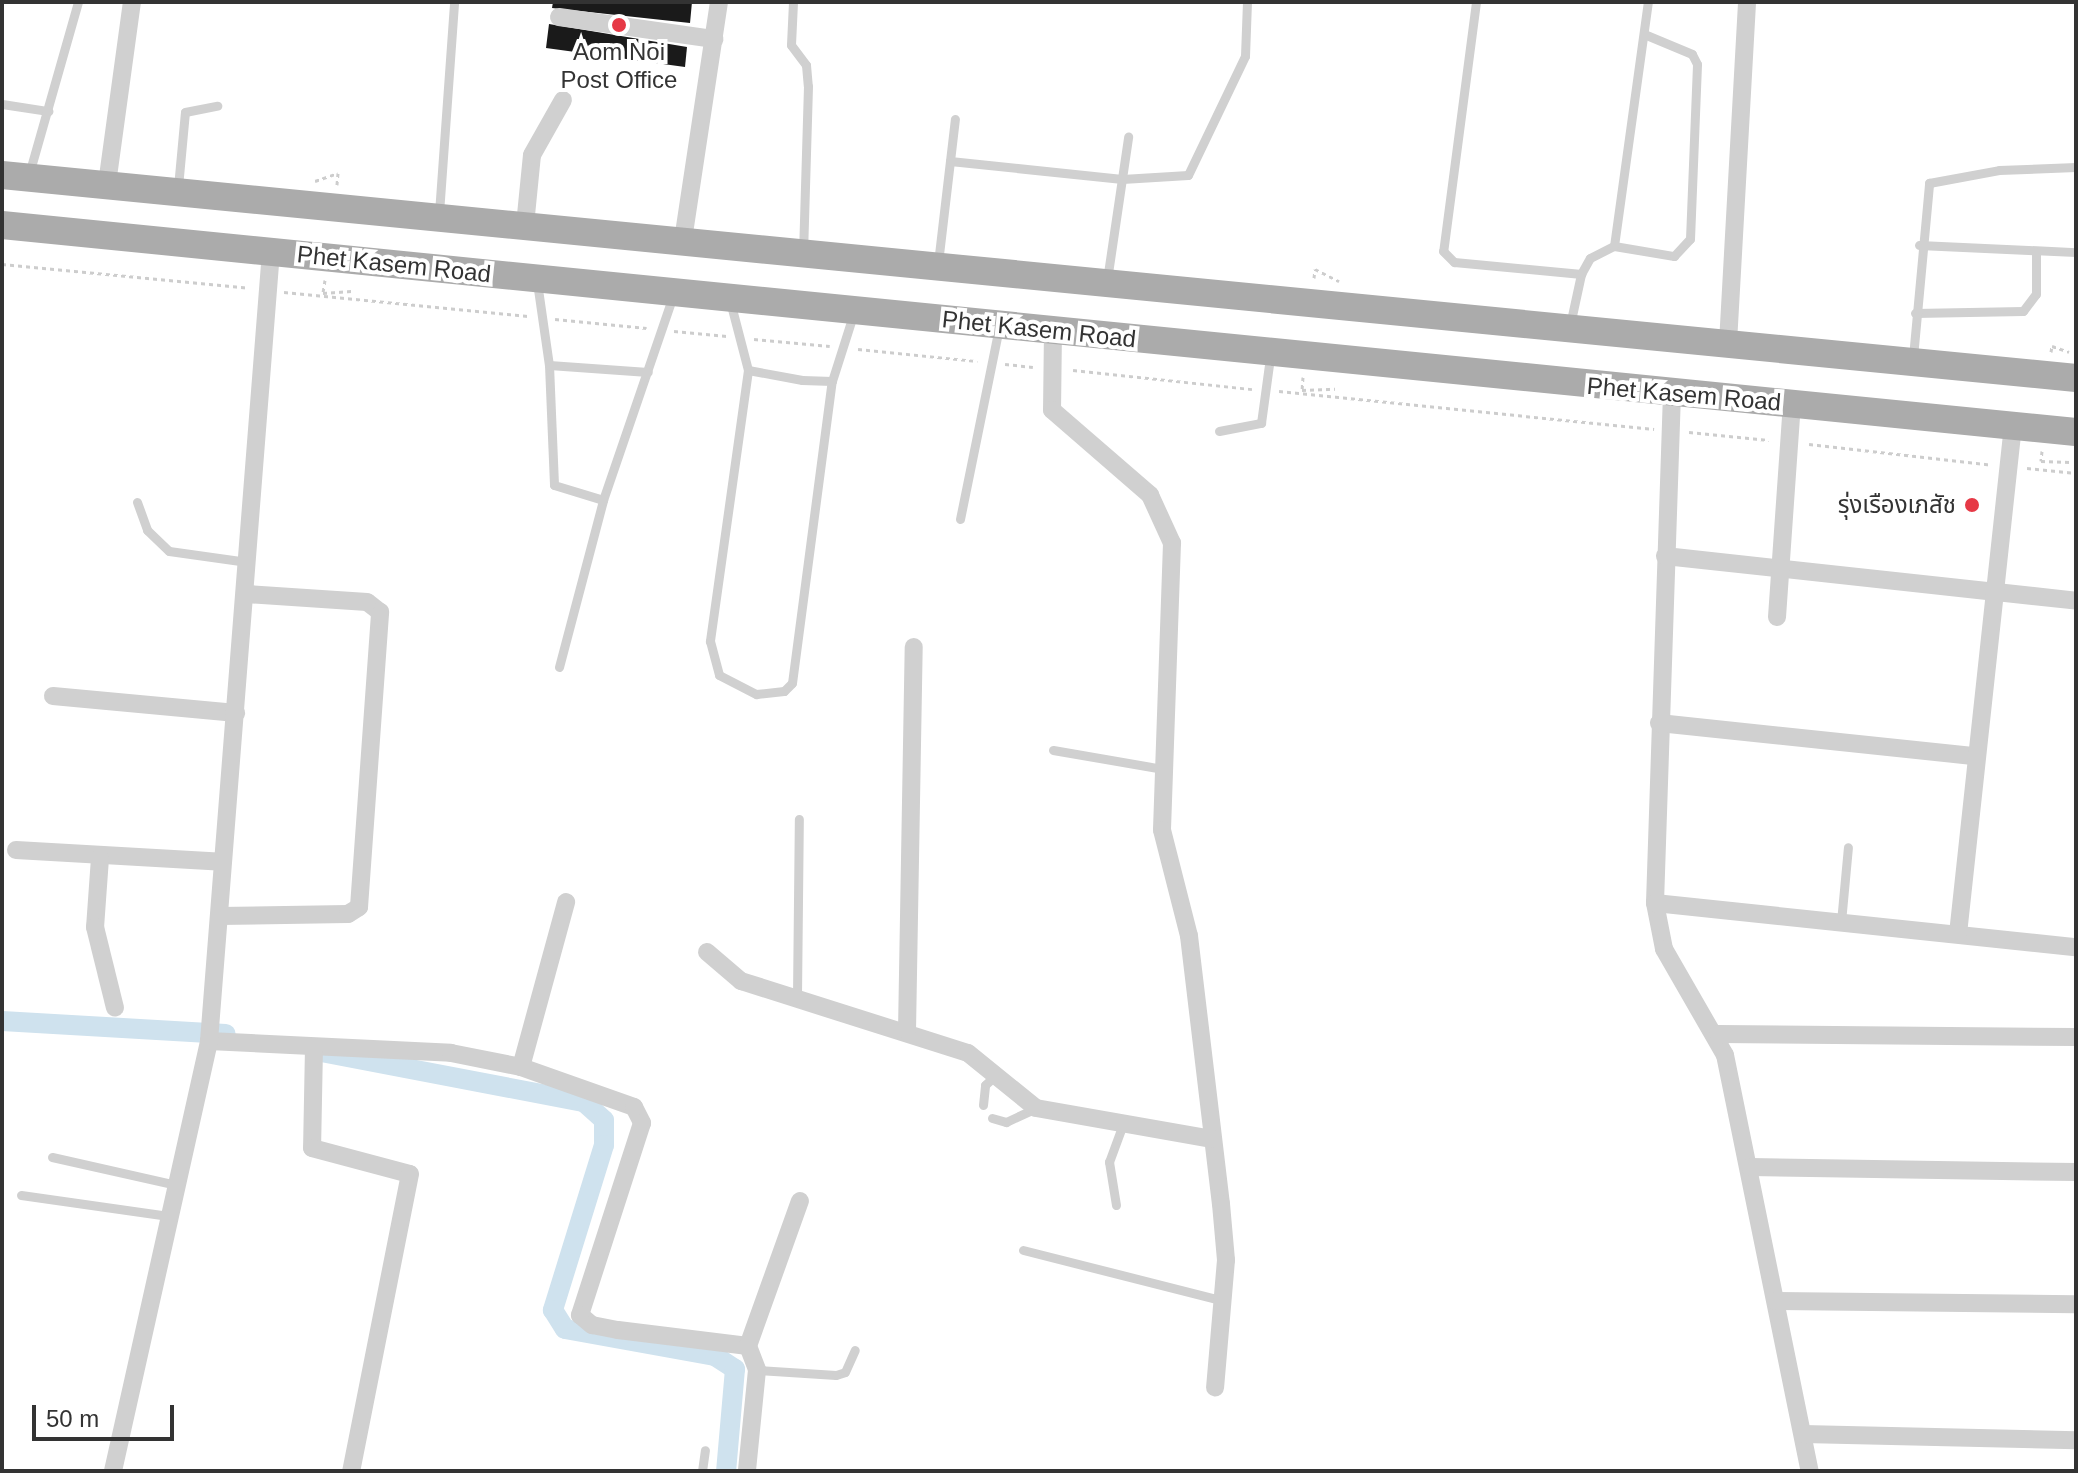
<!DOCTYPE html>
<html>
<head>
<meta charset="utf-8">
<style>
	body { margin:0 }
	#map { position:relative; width:2078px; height:1473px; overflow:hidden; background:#fff; font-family:Arial,"Noto Sans Thai",sans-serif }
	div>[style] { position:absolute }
	.canal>* { height:20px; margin:-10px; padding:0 10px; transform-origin:10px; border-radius:10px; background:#cfe2ee }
	.building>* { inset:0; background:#1a1a1a }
	.path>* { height:3px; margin-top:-1.5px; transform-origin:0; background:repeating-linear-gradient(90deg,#cdcdcd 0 4px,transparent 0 8px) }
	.lane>* { height:9px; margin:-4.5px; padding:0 4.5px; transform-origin:4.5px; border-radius:4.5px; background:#d0d0d0 }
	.street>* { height:18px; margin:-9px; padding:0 9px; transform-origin:9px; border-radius:9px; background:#d0d0d0 }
	.primary>* { height:28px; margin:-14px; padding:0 14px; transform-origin:14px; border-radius:14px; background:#ababab }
	.dots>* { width:22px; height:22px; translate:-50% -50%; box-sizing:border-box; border:4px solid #fff; border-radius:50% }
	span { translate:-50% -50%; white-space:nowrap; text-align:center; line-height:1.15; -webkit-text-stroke:8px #fff; paint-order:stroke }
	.poi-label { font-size:24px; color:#333 }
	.right { translate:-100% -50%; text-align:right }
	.street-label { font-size:24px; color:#333 }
	.frame { position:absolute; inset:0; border:4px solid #333; pointer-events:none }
	.scale { position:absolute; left:32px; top:1405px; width:142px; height:36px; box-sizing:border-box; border:4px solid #333; border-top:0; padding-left:10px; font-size:24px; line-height:28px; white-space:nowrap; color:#333; -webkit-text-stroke:6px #fff; paint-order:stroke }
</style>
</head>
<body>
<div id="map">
	<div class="canal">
		<div style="left:2px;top:1021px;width:224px;rotate:3.3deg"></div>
		<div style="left:316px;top:1051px;width:273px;rotate:10.8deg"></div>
		<div style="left:584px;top:1102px;width:27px;rotate:42deg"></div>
		<div style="left:604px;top:1120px;width:25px;rotate:90deg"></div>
		<div style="left:604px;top:1145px;width:173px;rotate:107.2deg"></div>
		<div style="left:553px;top:1310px;width:22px;rotate:58deg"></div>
		<div style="left:565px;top:1329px;width:152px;rotate:10.2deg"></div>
		<div style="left:715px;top:1356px;width:24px;rotate:33deg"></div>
		<div style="left:735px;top:1369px;width:102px;rotate:95deg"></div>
	</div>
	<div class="building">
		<div style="clip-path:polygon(553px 2px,692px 2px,690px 23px,552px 8px)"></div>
		<div style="clip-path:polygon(549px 24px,687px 47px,685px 67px,546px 48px)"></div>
	</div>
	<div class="path">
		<div style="left:315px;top:181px;width:24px;rotate:-19deg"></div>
		<div style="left:338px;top:173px;width:12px;rotate:95deg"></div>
		<div style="left:2px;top:264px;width:248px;rotate:5.5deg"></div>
		<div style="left:1314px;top:278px;width:9px;rotate:-84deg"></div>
		<div style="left:1315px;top:269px;width:27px;rotate:27deg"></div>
		<div style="left:325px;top:280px;width:13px;rotate:99deg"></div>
		<div style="left:323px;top:293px;width:32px;rotate:-4deg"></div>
		<div style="left:284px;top:292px;width:245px;rotate:5.6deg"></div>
		<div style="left:555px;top:319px;width:92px;rotate:5.6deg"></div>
		<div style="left:674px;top:331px;width:53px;rotate:5.4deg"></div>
		<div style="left:754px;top:339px;width:76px;rotate:5.3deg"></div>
		<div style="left:858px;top:349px;width:120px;rotate:5.8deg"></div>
		<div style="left:2051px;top:352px;width:6px;rotate:-81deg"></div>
		<div style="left:2052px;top:346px;width:18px;rotate:19deg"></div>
		<div style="left:1005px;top:364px;width:28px;rotate:6deg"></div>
		<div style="left:1073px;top:370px;width:180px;rotate:6.1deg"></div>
		<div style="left:1303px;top:377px;width:13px;rotate:94deg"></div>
		<div style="left:1302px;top:390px;width:33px;rotate:-2deg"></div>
		<div style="left:1279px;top:391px;width:377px;rotate:5.8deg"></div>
		<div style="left:1689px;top:432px;width:80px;rotate:5.7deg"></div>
		<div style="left:1809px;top:444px;width:184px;rotate:6.5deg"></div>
		<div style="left:2042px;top:451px;width:10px;rotate:96deg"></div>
		<div style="left:2041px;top:461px;width:29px;rotate:2deg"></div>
		<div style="left:2027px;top:468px;width:49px;rotate:5.8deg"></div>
	</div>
	<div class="lane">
		<div style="left:793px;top:2px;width:43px;rotate:92.7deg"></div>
		<div style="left:791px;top:45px;width:25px;rotate:53deg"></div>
		<div style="left:806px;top:65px;width:21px;rotate:85deg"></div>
		<div style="left:808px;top:86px;width:164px;rotate:91.7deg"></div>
		<div style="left:1476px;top:2px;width:251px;rotate:97.5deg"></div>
		<div style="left:1443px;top:251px;width:16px;rotate:45deg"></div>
		<div style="left:1454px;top:262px;width:128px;rotate:5.4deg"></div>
		<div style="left:2px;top:104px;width:47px;rotate:8.7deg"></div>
		<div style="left:950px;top:161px;width:173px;rotate:6deg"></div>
		<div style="left:1122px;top:179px;width:66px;rotate:-3.5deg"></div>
		<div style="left:1188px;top:175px;width:132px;rotate:-64.4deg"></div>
		<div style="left:1245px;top:56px;width:54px;rotate:-87.9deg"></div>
		<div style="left:29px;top:174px;width:179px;rotate:-74.1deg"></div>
		<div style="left:178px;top:187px;width:75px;rotate:-84.7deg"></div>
		<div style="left:185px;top:112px;width:33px;rotate:-11deg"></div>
		<div style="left:439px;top:213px;width:212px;rotate:-85.9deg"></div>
		<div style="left:1919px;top:245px;width:157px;rotate:2.6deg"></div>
		<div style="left:1614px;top:246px;width:61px;rotate:9.5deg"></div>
		<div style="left:1674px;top:256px;width:23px;rotate:-47deg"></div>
		<div style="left:1690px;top:239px;width:175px;rotate:-87.7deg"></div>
		<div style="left:1697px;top:64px;width:11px;rotate:-117deg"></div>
		<div style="left:1692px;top:54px;width:52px;rotate:-157.4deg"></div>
		<div style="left:938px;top:263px;width:145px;rotate:-83.3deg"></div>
		<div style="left:1107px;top:280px;width:145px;rotate:-81.6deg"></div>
		<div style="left:537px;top:282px;width:84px;rotate:81.8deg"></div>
		<div style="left:549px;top:365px;width:120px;rotate:87.6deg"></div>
		<div style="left:554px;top:485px;width:51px;rotate:17deg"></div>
		<div style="left:603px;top:500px;width:217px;rotate:-71.1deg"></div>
		<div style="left:730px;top:301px;width:71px;rotate:75.4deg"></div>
		<div style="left:748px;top:370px;width:55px;rotate:10.5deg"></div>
		<div style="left:802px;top:380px;width:30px;rotate:2deg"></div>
		<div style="left:832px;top:381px;width:72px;rotate:-72.3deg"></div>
		<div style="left:1915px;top:313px;width:108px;rotate:-1.1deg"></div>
		<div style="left:2023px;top:311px;width:21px;rotate:-53deg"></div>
		<div style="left:2036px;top:294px;width:42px;rotate:-90deg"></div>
		<div style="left:1570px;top:325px;width:52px;rotate:-77.8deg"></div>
		<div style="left:1581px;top:274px;width:18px;rotate:-61deg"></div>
		<div style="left:1590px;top:258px;width:27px;rotate:-27deg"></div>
		<div style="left:1614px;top:246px;width:246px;rotate:-82.1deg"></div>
		<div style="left:1913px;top:357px;width:175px;rotate:-84.7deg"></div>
		<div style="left:1929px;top:183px;width:71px;rotate:-10.5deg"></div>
		<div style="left:1999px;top:170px;width:77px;rotate:-2.2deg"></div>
		<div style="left:549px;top:365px;width:99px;rotate:4deg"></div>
		<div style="left:748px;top:370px;width:274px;rotate:98deg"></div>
		<div style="left:710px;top:641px;width:35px;rotate:75deg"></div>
		<div style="left:719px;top:675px;width:42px;rotate:27.2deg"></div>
		<div style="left:756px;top:694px;width:28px;rotate:-6deg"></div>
		<div style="left:784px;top:691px;width:11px;rotate:-45deg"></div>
		<div style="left:792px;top:683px;width:305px;rotate:-82.5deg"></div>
		<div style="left:1219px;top:431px;width:43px;rotate:-10.8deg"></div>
		<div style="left:1261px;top:423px;width:67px;rotate:-82.2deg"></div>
		<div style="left:137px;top:502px;width:30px;rotate:70deg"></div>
		<div style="left:147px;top:530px;width:30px;rotate:44deg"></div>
		<div style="left:169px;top:551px;width:79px;rotate:8deg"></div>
		<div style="left:960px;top:519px;width:195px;rotate:-78.5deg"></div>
		<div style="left:559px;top:667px;width:173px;rotate:-75.2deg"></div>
		<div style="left:1053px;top:750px;width:112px;rotate:9.8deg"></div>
		<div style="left:1841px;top:922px;width:75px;rotate:-84.7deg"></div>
		<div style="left:797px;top:996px;width:177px;rotate:-89.4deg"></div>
		<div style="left:983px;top:1105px;width:20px;rotate:-84deg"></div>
		<div style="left:985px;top:1085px;width:16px;rotate:-43deg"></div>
		<div style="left:992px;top:1118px;width:15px;rotate:16deg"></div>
		<div style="left:1006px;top:1122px;width:33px;rotate:-25deg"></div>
		<div style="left:52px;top:1157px;width:127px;rotate:12.7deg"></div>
		<div style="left:21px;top:1195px;width:149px;rotate:8.1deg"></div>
		<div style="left:1116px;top:1205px;width:44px;rotate:-99.2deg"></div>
		<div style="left:1109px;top:1162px;width:40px;rotate:-69.8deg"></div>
		<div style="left:1023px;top:1250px;width:207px;rotate:14.2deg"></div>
		<div style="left:757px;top:1370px;width:79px;rotate:3.6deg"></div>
		<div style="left:836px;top:1375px;width:9px;rotate:-18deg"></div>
		<div style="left:845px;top:1372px;width:24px;rotate:-66deg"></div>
		<div style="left:702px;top:1471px;width:21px;rotate:-82deg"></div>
	</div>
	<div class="street">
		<div style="left:559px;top:17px;width:157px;rotate:8.1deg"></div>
		<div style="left:107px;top:184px;width:184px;rotate:-82.2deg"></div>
		<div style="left:525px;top:225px;width:70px;rotate:-84.3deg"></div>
		<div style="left:532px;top:155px;width:63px;rotate:-60.6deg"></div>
		<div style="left:683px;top:240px;width:241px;rotate:-81.4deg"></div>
		<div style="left:1053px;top:330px;width:80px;rotate:90.7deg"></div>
		<div style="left:1052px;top:410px;width:130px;rotate:40.9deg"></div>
		<div style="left:1150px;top:495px;width:53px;rotate:65.4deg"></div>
		<div style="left:1172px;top:543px;width:287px;rotate:92deg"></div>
		<div style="left:1162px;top:830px;width:109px;rotate:75.7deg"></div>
		<div style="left:1189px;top:936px;width:270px;rotate:83.2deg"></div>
		<div style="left:1221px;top:1204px;width:56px;rotate:84.9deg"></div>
		<div style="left:1226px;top:1260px;width:128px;rotate:94.9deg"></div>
		<div style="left:1728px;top:343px;width:342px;rotate:-86.8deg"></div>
		<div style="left:1672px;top:393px;width:510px;rotate:91.91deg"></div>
		<div style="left:1655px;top:903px;width:47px;rotate:78.9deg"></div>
		<div style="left:1664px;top:949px;width:122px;rotate:60.1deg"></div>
		<div style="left:1725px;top:1055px;width:425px;rotate:78.5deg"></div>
		<div style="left:1665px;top:556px;width:413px;rotate:6.2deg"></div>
		<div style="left:1777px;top:617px;width:214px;rotate:-86deg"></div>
		<div style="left:53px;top:696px;width:184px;rotate:5.3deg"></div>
		<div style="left:1659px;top:723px;width:318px;rotate:6deg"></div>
		<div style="left:16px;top:850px;width:206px;rotate:3.3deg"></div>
		<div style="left:100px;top:858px;width:69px;rotate:94.1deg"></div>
		<div style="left:95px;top:927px;width:83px;rotate:76.1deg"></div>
		<div style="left:1655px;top:903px;width:423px;rotate:6deg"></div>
		<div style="left:219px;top:916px;width:129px;rotate:-0.9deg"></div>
		<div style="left:348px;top:914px;width:13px;rotate:-32deg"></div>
		<div style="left:359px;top:907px;width:296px;rotate:-85.9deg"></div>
		<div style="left:380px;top:612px;width:16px;rotate:-142deg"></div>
		<div style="left:367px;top:602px;width:122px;rotate:-176.2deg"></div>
		<div style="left:1958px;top:934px;width:512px;rotate:-83.83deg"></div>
		<div style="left:707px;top:952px;width:45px;rotate:40.5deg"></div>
		<div style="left:741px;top:981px;width:238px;rotate:17.6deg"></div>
		<div style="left:968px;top:1053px;width:87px;rotate:39deg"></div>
		<div style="left:1036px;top:1108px;width:178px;rotate:10deg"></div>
		<div style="left:907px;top:1031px;width:384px;rotate:-89deg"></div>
		<div style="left:1718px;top:1034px;width:358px;rotate:0.5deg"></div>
		<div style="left:209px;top:1041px;width:242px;rotate:2.8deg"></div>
		<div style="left:451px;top:1053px;width:71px;rotate:11.3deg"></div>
		<div style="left:521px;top:1067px;width:120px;rotate:19.5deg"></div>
		<div style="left:634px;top:1107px;width:18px;rotate:63deg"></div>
		<div style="left:642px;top:1123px;width:202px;rotate:107.9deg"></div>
		<div style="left:580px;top:1315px;width:16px;rotate:40deg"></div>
		<div style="left:592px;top:1325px;width:26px;rotate:11deg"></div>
		<div style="left:618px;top:1330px;width:131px;rotate:7deg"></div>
		<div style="left:748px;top:1346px;width:26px;rotate:69deg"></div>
		<div style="left:757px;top:1370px;width:101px;rotate:95.7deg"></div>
		<div style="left:314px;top:1047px;width:101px;rotate:91.1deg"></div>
		<div style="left:312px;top:1148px;width:101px;rotate:14.9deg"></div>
		<div style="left:410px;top:1174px;width:303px;rotate:101.2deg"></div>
		<div style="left:521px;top:1067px;width:171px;rotate:-74.7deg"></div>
		<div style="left:1750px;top:1167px;width:326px;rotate:0.9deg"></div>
		<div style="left:1776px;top:1301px;width:300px;rotate:0.6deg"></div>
		<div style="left:748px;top:1346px;width:154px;rotate:-70.3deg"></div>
		<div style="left:1803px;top:1434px;width:273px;rotate:1.3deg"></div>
		<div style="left:113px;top:1471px;width:441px;rotate:-77.4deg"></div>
		<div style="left:209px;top:1041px;width:791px;rotate:-85.51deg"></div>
	</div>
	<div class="primary">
		<div style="left:2px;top:175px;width:2084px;rotate:5.59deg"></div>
		<div style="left:2px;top:225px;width:2084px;rotate:5.7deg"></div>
	</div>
	<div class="dots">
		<div style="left:619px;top:25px;background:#e63946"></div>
		<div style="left:1972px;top:505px;background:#e63946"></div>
	</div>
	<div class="poi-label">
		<span style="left:619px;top:66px">Aom Noi<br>Post Office</span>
		<span class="right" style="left:1956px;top:505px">รุ่งเรืองเภสัช</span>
	</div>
	<div class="street-label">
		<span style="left:394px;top:264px;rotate:6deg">Phet Kasem Road</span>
		<span style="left:1039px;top:329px;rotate:6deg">Phet Kasem Road</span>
		<span style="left:1684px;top:394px;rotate:5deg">Phet Kasem Road</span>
	</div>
	<div class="frame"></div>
	<div class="scale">50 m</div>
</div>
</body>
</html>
